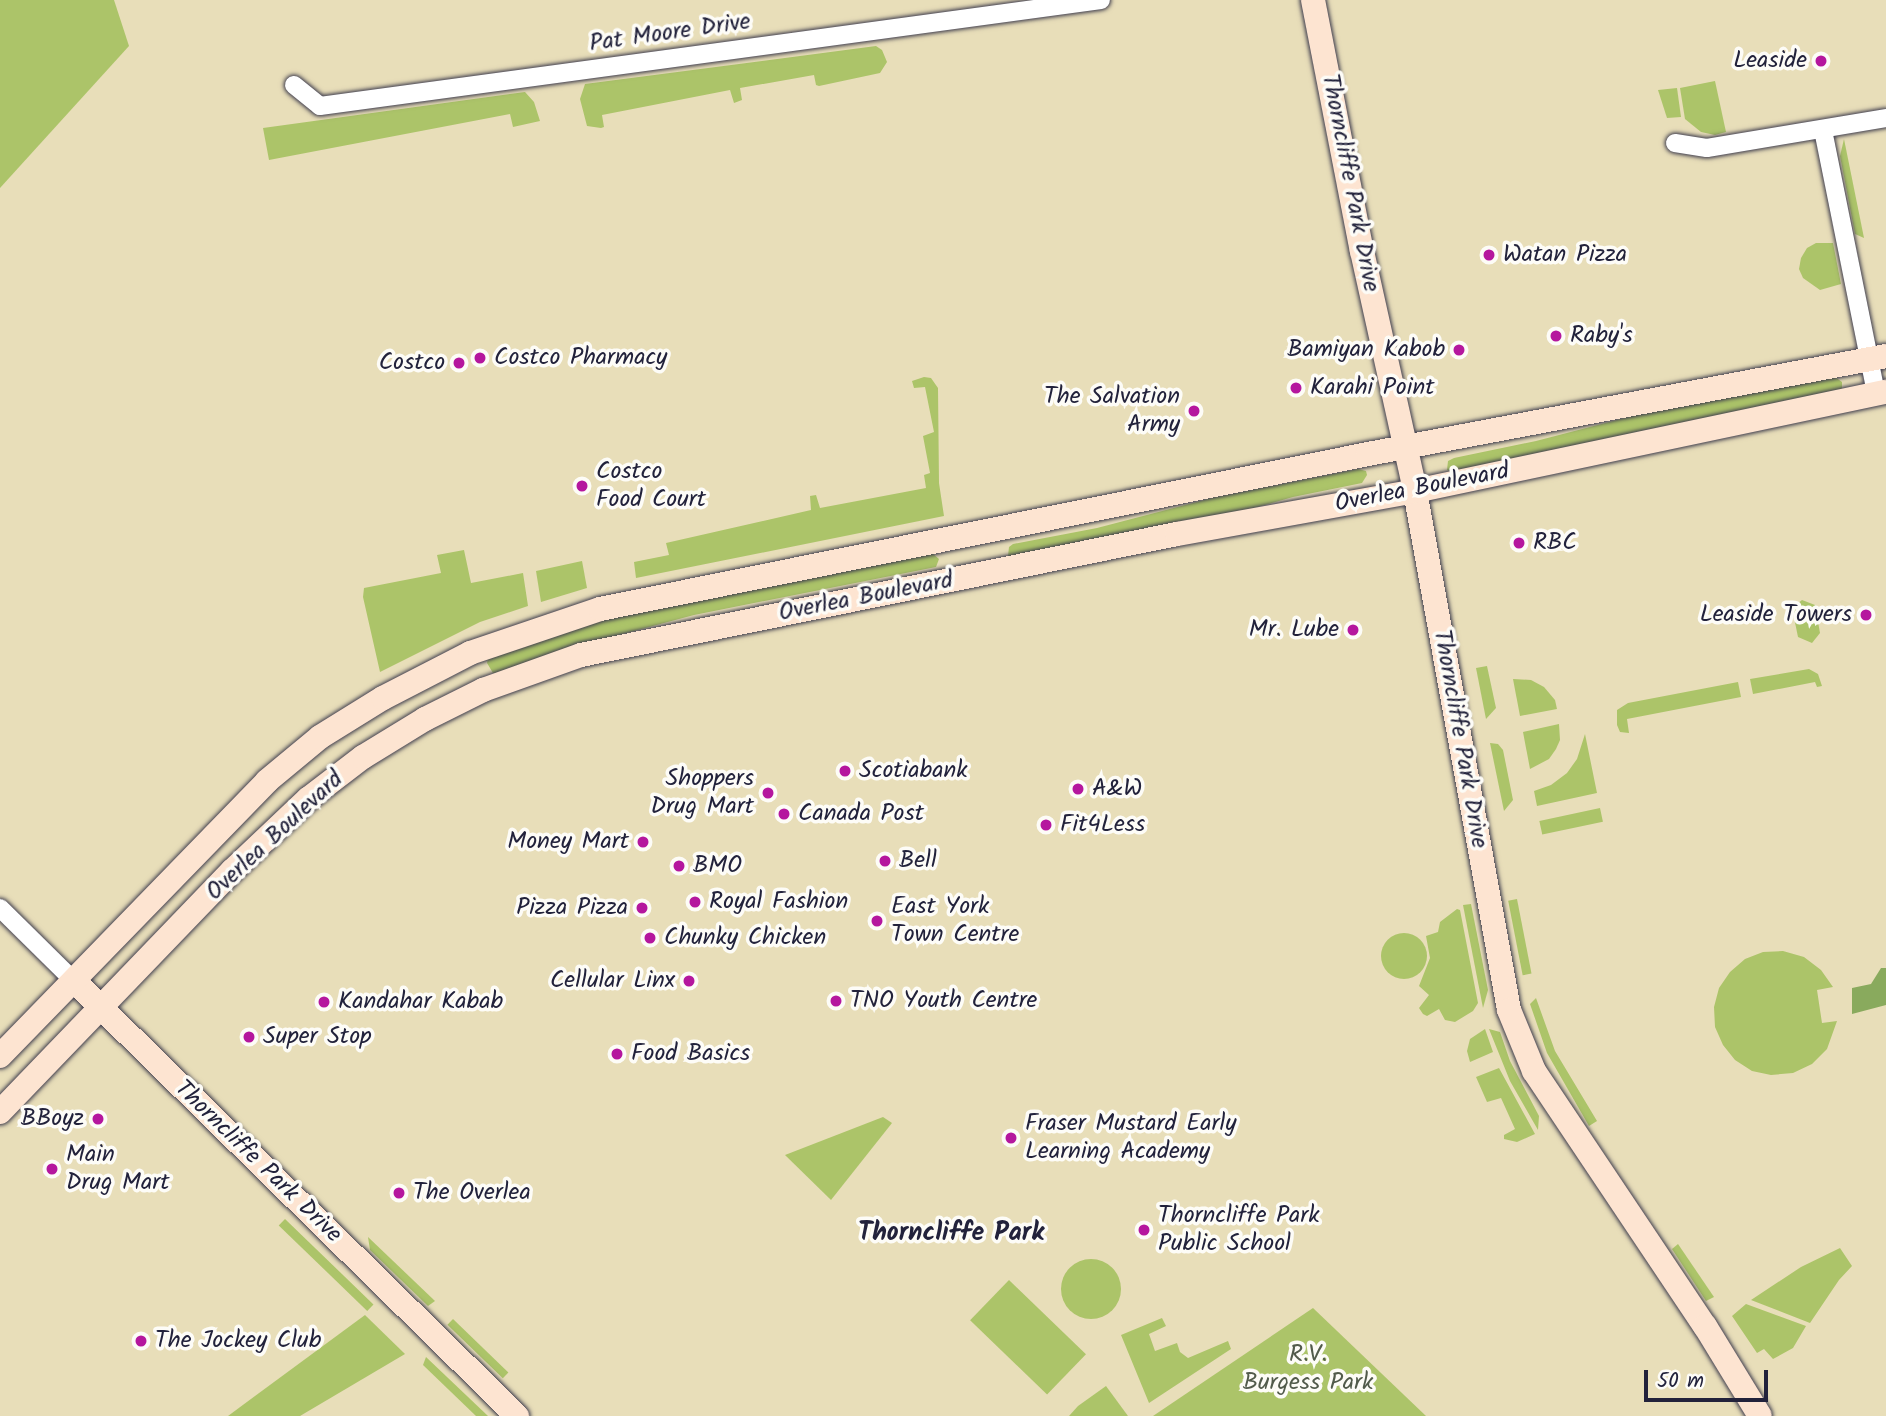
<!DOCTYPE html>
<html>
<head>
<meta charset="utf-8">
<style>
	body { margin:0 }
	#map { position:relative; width:1886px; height:1416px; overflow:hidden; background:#e8deb9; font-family:Kalam,sans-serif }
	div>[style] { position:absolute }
	.green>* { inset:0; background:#acc469; transform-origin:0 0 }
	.round { border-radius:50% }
	.forest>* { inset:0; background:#89aa5d }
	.roads { filter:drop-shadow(0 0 2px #403e4e) drop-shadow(0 0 2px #403e4e) }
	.street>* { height:18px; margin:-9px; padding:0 9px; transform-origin:9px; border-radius:9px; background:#fff }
	.secondary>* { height:24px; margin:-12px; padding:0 12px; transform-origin:12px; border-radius:12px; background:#fde4d1 }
	.dots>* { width:19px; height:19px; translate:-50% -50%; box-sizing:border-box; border:4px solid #fdfcf7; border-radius:50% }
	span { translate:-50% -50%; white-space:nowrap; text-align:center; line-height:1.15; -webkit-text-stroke:7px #fdfcf7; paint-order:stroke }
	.street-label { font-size:24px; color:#22223b }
	.poi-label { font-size:24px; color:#22223b }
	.right { translate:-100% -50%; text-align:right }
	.left { translate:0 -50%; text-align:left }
	.park-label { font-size:24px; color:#525b4b }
	.neighbourhood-label { font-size:26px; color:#22223b; font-weight:700 }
	.scale { position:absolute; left:1644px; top:1370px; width:124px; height:32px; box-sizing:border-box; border:4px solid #22223b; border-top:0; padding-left:9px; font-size:21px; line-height:24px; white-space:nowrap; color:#22223b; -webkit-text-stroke:5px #fdfcf7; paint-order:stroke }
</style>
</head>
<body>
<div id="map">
	<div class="green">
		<div style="clip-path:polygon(0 0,114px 0,129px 46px,0 188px)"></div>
		<div style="clip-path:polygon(876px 46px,882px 50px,887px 62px,880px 73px,819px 86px,816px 85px,814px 75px,740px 88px,742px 100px,734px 103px,730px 90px,602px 115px,604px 127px,601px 128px,587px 126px,580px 99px,585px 84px)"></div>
		<div style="clip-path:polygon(1715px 81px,1726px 132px,1715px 135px,1701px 132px,1685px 119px,1680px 88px)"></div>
		<div style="clip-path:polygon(1677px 88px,1681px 117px,1667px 118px,1658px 90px)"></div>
		<div style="clip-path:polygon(525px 92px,534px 102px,540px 121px,513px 127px,510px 114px,269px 160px,263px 128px)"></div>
		<div style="clip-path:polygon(1844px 139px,1864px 238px,1855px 234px,1840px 156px)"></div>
		<div style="clip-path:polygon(1816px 243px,1833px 243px,1841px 284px,1820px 290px,1803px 278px,1799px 269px,1801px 258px,1807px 248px)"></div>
		<div style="clip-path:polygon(924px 377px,931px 378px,938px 388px,939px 483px,944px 516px,636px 578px,634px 562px,669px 555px,666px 543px,811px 510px,810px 496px,816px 495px,820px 508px,926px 488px,924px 475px,930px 473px,923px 436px,934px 432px,925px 387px,914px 388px,912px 381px)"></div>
		<div style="clip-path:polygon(1835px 377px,1842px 382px,1842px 392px,1456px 473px,1447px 470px,1448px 461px,1454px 458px,1536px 441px,1640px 414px)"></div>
		<div style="clip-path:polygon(1358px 469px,1366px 471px,1367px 475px,1362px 483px,1293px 497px,1204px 522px,1011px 558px,1008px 556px,1009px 547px,1013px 544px,1097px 528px,1212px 498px)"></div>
		<div style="clip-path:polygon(464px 550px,471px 583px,523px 573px,528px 606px,480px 622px,380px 672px,363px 597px,364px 588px,441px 573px,437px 555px)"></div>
		<div style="clip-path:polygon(932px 553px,939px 559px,936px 567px,694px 615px,578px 646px,501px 673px,493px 673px,487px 663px,488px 658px,560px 628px)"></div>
		<div style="clip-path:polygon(582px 561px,587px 588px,541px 602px,536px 571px)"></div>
		<div style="clip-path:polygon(1802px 600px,1815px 605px,1820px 633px,1812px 643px,1798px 637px,1792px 608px)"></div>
		<div style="clip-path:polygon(1487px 666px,1496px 708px,1486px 719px,1476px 668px)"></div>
		<div style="clip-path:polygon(1809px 669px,1818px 674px,1822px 686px,1817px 687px,1815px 682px,1753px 694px,1750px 679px)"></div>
		<div style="clip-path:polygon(1513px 679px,1531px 680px,1544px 687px,1555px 700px,1557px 709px,1520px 716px)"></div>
		<div style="clip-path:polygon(1738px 682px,1741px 697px,1627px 719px,1629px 733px,1620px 732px,1617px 725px,1617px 710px,1628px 703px)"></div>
		<div style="clip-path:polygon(1559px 724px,1560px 740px,1556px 749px,1549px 759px,1530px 769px,1523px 732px)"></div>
		<div style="clip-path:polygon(1585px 734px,1597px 793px,1537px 806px,1534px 791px,1551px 785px,1567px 773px,1577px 759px)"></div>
		<div style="clip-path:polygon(1490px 743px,1498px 744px,1503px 750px,1513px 800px,1504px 811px)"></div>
		<div style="left:1600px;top:808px;width:14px;height:62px;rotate:78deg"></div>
		<div style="left:1517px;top:899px;width:76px;height:9px;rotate:79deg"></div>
		<div style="clip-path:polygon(1471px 904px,1488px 990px,1483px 1008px,1463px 905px)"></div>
		<div style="clip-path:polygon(1457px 909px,1460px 910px,1478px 1003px,1473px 1011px,1455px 1022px,1445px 1020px,1439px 1009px,1427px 1016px,1423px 1014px,1419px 1008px,1429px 995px,1419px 986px,1430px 958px,1426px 936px,1438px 932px,1440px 922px)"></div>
		<div class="round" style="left:1381px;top:933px;width:46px;height:46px"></div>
		<div style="clip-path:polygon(1783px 951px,1804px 957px,1821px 970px,1833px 987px,1817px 990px,1822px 1023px,1837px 1021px,1827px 1049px,1812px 1064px,1793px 1073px,1771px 1075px,1752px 1071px,1735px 1060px,1723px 1045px,1715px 1027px,1714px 1007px,1719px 988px,1730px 972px,1745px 959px,1763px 952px)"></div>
		<div style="clip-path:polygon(1536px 998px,1555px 1051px,1597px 1121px,1589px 1126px,1547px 1053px,1530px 1004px)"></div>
		<div style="clip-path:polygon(1485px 1029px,1493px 1052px,1470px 1062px,1467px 1051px,1470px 1039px)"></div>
		<div style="clip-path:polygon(1489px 1029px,1500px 1032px,1510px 1061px,1539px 1116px,1538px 1130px,1510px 1081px)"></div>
		<div style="clip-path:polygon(1499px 1068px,1535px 1134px,1517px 1142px,1504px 1139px,1504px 1135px,1515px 1129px,1501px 1098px,1487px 1102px,1476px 1077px)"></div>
		<div style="clip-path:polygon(883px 1117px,892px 1123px,831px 1200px,785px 1155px)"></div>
		<div style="left:285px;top:1219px;width:123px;height:9px;rotate:44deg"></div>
		<div style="clip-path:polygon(368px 1237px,435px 1301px,428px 1306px,370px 1250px)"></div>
		<div style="clip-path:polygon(1678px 1244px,1714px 1297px,1706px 1301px,1672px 1249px)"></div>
		<div style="clip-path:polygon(1840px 1248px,1852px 1266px,1839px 1280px,1810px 1323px,1751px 1300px,1801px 1267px)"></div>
		<div class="round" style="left:1061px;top:1259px;width:60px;height:60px"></div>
		<div style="left:1009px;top:1280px;width:107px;height:56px;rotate:44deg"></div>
		<div style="clip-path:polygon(1746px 1304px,1806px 1326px,1793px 1348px,1773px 1359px,1764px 1349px,1757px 1353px,1732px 1316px)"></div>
		<div style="clip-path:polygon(1313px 1308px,1426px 1416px,1153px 1416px)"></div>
		<div style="clip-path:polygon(365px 1315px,405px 1354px,300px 1416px,228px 1416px)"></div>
		<div style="clip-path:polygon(1162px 1318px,1166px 1326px,1149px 1334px,1155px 1351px,1177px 1343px,1180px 1352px,1188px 1358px,1228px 1341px,1231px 1349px,1149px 1403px,1121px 1335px)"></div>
		<div style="left:453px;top:1319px;width:77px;height:8px;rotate:44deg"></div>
		<div style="clip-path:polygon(426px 1357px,488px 1416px,476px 1416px,423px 1365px)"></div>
		<div style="clip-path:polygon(1106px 1386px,1128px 1416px,1069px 1416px,1078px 1406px)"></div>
	</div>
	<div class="forest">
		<div style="clip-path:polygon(1881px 968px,1886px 968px,1886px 1005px,1852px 1014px,1852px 988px,1871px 984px)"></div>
	</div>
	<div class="roads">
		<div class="street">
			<div style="left:294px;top:85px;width:33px;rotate:39deg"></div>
			<div style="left:320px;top:106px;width:788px;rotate:-7.73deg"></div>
			<div style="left:1823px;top:130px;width:269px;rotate:78.6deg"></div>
			<div style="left:1675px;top:143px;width:32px;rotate:9deg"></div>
			<div style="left:1707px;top:148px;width:181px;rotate:-9.5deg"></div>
			<div style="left:0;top:908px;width:104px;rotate:44.6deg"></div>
		</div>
		<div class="secondary">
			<div style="left:1313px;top:0;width:256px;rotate:79deg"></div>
			<div style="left:1362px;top:251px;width:246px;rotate:77.5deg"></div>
			<div style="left:1415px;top:491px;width:527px;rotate:79.73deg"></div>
			<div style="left:1509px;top:1010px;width:66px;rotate:67.7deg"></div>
			<div style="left:1534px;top:1071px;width:307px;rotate:56.2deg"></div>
			<div style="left:1705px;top:1326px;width:105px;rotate:58.6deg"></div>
			<div style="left:74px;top:981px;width:621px;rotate:44.48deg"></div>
			<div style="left:0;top:1056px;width:383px;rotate:-45.8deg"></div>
			<div style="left:267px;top:781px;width:69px;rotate:-39.7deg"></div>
			<div style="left:320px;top:737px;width:74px;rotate:-31.8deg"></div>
			<div style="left:383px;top:698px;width:98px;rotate:-27.3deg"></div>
			<div style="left:470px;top:653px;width:137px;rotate:-18.7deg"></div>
			<div style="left:600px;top:609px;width:783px;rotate:-11.41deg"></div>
			<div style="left:1368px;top:454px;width:527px;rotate:-10.71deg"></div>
			<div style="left:0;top:1112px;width:335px;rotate:-46.1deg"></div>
			<div style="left:232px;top:871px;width:105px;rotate:-43.5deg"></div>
			<div style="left:308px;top:799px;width:69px;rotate:-37.4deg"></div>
			<div style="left:363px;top:757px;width:73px;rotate:-31.5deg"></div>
			<div style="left:425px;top:719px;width:65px;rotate:-26.6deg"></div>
			<div style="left:483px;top:690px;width:104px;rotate:-19.7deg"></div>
			<div style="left:581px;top:655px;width:608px;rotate:-11.48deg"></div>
			<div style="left:1177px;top:534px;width:242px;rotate:-10.2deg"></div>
			<div style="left:1415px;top:491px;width:481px;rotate:-11.9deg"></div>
		</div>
	</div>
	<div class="dots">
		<div style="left:1821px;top:61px;background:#b5179e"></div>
		<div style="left:1489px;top:255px;background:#b5179e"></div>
		<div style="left:1556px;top:336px;background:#b5179e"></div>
		<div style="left:1459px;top:350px;background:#b5179e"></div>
		<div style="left:480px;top:358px;background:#b5179e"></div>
		<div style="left:459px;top:363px;background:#b5179e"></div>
		<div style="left:1296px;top:388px;background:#b5179e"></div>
		<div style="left:1194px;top:411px;background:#b5179e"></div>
		<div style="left:582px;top:486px;background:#b5179e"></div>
		<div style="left:1519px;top:543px;background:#b5179e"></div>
		<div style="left:1866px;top:615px;background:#b5179e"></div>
		<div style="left:1353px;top:630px;background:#b5179e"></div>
		<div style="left:845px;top:771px;background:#b5179e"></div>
		<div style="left:1078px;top:789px;background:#b5179e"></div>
		<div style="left:768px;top:793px;background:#b5179e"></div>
		<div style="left:784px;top:814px;background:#b5179e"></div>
		<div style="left:1046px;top:825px;background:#b5179e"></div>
		<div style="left:643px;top:842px;background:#b5179e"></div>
		<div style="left:885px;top:861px;background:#b5179e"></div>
		<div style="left:679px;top:866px;background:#b5179e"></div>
		<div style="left:695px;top:902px;background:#b5179e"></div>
		<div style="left:642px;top:908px;background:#b5179e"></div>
		<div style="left:877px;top:921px;background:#b5179e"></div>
		<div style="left:650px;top:938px;background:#b5179e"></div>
		<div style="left:689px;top:981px;background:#b5179e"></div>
		<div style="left:836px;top:1001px;background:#b5179e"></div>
		<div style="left:324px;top:1002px;background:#b5179e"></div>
		<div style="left:249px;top:1037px;background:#b5179e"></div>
		<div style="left:617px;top:1054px;background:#b5179e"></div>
		<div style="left:98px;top:1119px;background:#b5179e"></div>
		<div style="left:1011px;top:1138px;background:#b5179e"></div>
		<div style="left:52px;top:1169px;background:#b5179e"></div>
		<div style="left:399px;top:1193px;background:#b5179e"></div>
		<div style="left:1144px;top:1230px;background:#b5179e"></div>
		<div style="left:141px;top:1341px;background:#b5179e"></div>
	</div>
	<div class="street-label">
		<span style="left:670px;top:33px;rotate:-8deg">Pat Moore Drive</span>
		<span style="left:1350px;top:183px;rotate:79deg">Thorncliffe Park Drive</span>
		<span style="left:1422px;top:488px;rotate:-11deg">Overlea Boulevard</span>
		<span style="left:866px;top:597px;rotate:-11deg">Overlea Boulevard</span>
		<span style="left:1460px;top:739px;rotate:80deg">Thorncliffe Park Drive</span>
		<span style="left:275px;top:836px;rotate:-43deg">Overlea Boulevard</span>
		<span style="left:258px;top:1162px;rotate:44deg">Thorncliffe Park Drive</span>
	</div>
	<div class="poi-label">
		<span class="right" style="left:1807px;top:61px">Leaside</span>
		<span class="left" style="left:1503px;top:255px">Watan Pizza</span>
		<span class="left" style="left:1570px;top:336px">Raby's</span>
		<span class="right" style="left:1445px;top:350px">Bamiyan Kabob</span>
		<span class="left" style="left:494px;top:358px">Costco Pharmacy</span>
		<span class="right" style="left:445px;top:363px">Costco</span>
		<span class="left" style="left:1310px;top:388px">Karahi Point</span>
		<span class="right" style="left:1180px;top:411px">The Salvation<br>Army</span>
		<span class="left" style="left:596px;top:486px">Costco<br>Food Court</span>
		<span class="left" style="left:1533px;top:543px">RBC</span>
		<span class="right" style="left:1852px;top:615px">Leaside Towers</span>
		<span class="right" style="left:1339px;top:630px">Mr. Lube</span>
		<span class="left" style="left:859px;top:771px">Scotiabank</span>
		<span class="right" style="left:754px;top:793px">Shoppers<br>Drug Mart</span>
		<span class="left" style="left:1092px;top:789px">A&amp;W</span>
		<span class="left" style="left:798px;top:814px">Canada Post</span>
		<span class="left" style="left:1060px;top:825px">Fit4Less</span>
		<span class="right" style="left:629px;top:842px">Money Mart</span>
		<span class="left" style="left:899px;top:861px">Bell</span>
		<span class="left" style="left:693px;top:866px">BMO</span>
		<span class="left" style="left:709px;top:902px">Royal Fashion</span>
		<span class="left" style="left:891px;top:921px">East York<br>Town Centre</span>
		<span class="right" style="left:628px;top:908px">Pizza Pizza</span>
		<span class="left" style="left:664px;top:938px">Chunky Chicken</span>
		<span class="right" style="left:675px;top:981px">Cellular Linx</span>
		<span class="left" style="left:850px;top:1001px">TNO Youth Centre</span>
		<span class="left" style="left:338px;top:1002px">Kandahar Kabab</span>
		<span class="left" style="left:263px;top:1037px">Super Stop</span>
		<span class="left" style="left:631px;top:1054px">Food Basics</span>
		<span class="right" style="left:84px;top:1119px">BBoyz</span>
		<span class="left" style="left:1025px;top:1138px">Fraser Mustard Early<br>Learning Academy</span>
		<span class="left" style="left:66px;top:1169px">Main<br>Drug Mart</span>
		<span class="left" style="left:413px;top:1193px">The Overlea</span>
		<span class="left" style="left:1158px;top:1230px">Thorncliffe Park<br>Public School</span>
		<span class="left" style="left:155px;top:1341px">The Jockey Club</span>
	</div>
	<div class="park-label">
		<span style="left:1308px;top:1369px">R.V.<br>Burgess Park</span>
	</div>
	<div class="neighbourhood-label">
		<span style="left:951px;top:1234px">Thorncliffe Park</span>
	</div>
	<div class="scale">50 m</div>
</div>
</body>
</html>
